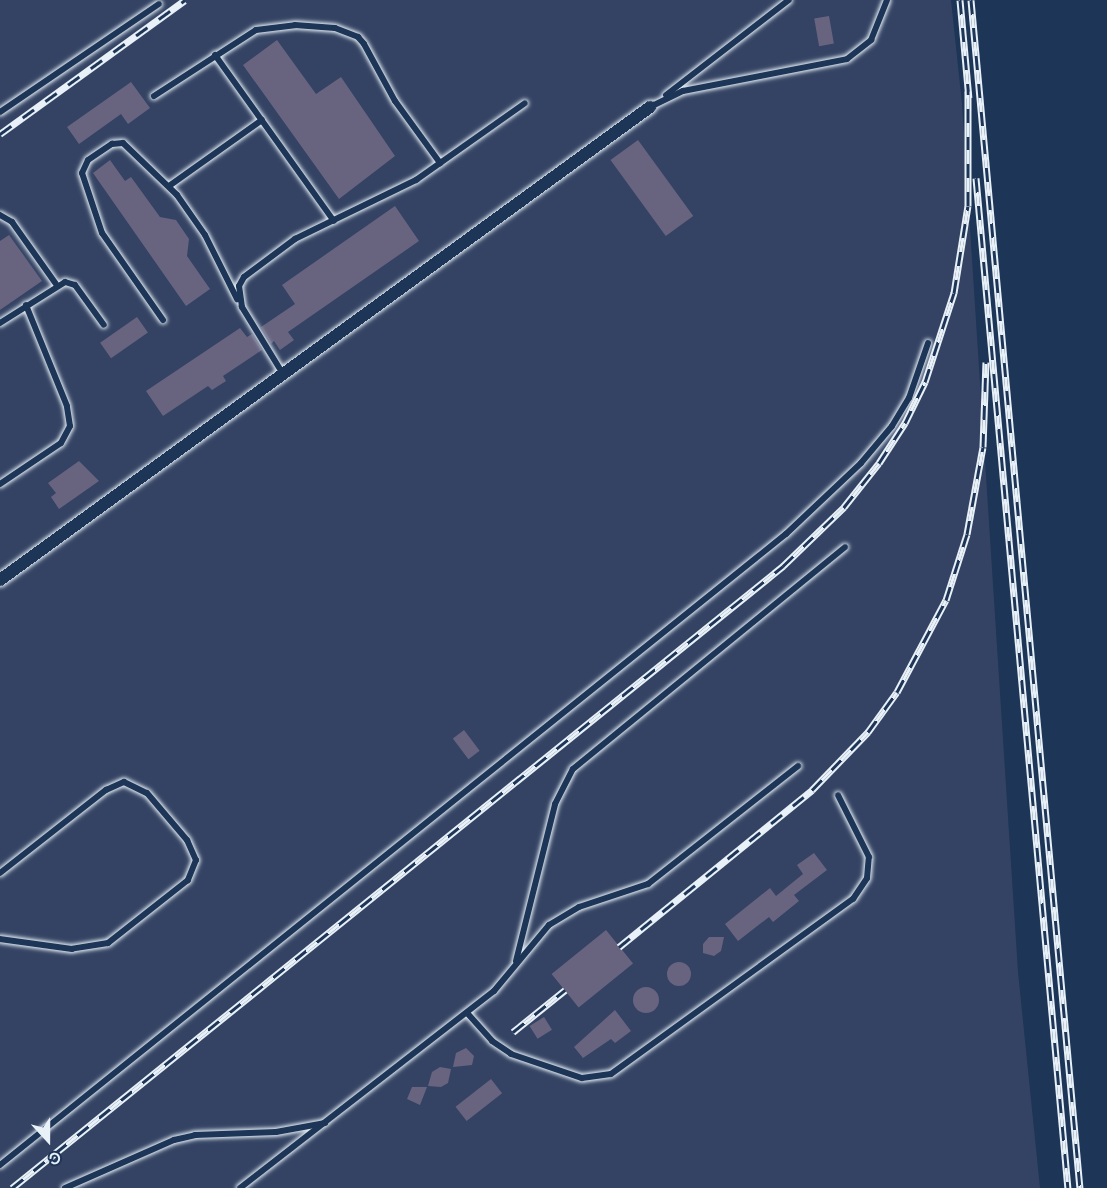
<!DOCTYPE html>
<html>
<head>
<meta charset="utf-8">
<style>
	body { margin:0 }
	#map { position:relative; width:1107px; height:1188px; overflow:hidden; background:#1d3557; font-family:"Balsamiq Sans",sans-serif }
	div>[style] { position:absolute }
	.built>* { inset:0; background:#344363 }
	.building>* { inset:0; background:#686480; transform-origin:0 0 }
	.round { border-radius:50% }
	.roads { filter:drop-shadow(0 0 2px #e8f1f8) drop-shadow(0 0 2px #e8f1f8) }
	.lane>* { height:6px; margin:-3px; padding:0 3px; transform-origin:3px; border-radius:3px; background:#1d3557 }
	.street>* { height:12px; margin:-6px; padding:0 6px; transform-origin:6px; border-radius:6px; background:#1d3557 }
	.rail>* { height:7px; margin-top:-3.5px; transform-origin:0; background:repeating-linear-gradient(90deg,#1d3557 0 14px,#e8f1f8 0 28px); box-sizing:border-box; border-block:2px solid #e8f1f8 }
	span { translate:-50% -50%; white-space:nowrap; text-align:center; line-height:1.15; -webkit-text-stroke:6px #1d3557; paint-order:stroke }
	.north { position:absolute; left:18px; top:1110px; width:60px; height:60px; -webkit-text-stroke:4px #1d3557; paint-order:stroke; rotate:159deg; font-size:16px; font-weight:700; line-height:24px; text-align:center; color:#e8f1f8 }
	.north::after { content:''; display:block; margin:auto; width:21px; height:27px; background:#e8f1f8; clip-path:polygon(50% 0,100% 100%,50% 72%,0 100%) }
</style>
</head>
<body>
<div id="map">
	<div class="built">
		<div style="clip-path:polygon(0 0,951px 0,962px 104px,1018px 972px,1040px 1188px,0 1188px)"></div>
	</div>
	<div class="building">
		<div style="left:829px;top:16px;width:28px;height:15px;rotate:80deg"></div>
		<div style="clip-path:polygon(277px 40px,316px 94px,341px 77px,395px 156px,339px 199px,243px 65px)"></div>
		<div style="clip-path:polygon(131px 82px,150px 108px,128px 124px,121px 114px,79px 144px,67px 127px)"></div>
		<div style="left:638px;top:140px;width:94px;height:34px;rotate:54deg"></div>
		<div style="clip-path:polygon(110px 160px,125px 181px,131px 177px,160px 217px,176px 220px,189px 239px,187px 256px,210px 289px,186px 306px,93px 173px)"></div>
		<div style="clip-path:polygon(395px 206px,419px 241px,288px 332px,294px 340px,280px 350px,274px 341px,271px 344px,261px 327px,295px 304px,282px 285px)"></div>
		<div style="clip-path:polygon(9px 235px,42px 281px,0 310px,0 241px)"></div>
		<div style="left:137px;top:317px;width:19px;height:45px;rotate:55deg"></div>
		<div style="clip-path:polygon(240px 328px,247px 337px,252px 334px,262px 350px,223px 376px,226px 381px,212px 390px,208px 386px,163px 416px,146px 391px)"></div>
		<div style="clip-path:polygon(79px 461px,99px 481px,59px 509px,51px 497px,56px 493px,48px 483px)"></div>
		<div style="left:464px;top:730px;width:26px;height:14px;rotate:53deg"></div>
		<div style="clip-path:polygon(814px 853px,827px 870px,794px 895px,799px 901px,773px 922px,769px 917px,738px 941px,725px 924px,770px 888px,776px 896px,803px 874px,797px 865px)"></div>
		<div style="left:606px;top:930px;width:43px;height:70px;rotate:51deg"></div>
		<div style="clip-path:polygon(709px 937px,724px 937px,721px 951px,714px 956px,703px 953px,703px 944px)"></div>
		<div class="round" style="left:667px;top:962px;width:24px;height:24px"></div>
		<div class="round" style="left:633px;top:987px;width:26px;height:26px"></div>
		<div style="clip-path:polygon(615px 1010px,631px 1031px,615px 1043px,611px 1039px,583px 1058px,574px 1047px)"></div>
		<div style="left:544px;top:1017px;width:15px;height:17px;rotate:58deg"></div>
		<div style="clip-path:polygon(466px 1048px,474px 1056px,472px 1065px,453px 1067px,456px 1053px)"></div>
		<div style="clip-path:polygon(440px 1067px,451px 1069px,448px 1083px,441px 1087px,428px 1086px,432px 1072px)"></div>
		<div style="left:491px;top:1079px;width:18px;height:45px;rotate:52deg"></div>
		<div style="clip-path:polygon(412px 1087px,427px 1087px,420px 1105px,407px 1099px)"></div>
	</div>
	<div class="roads">
		<div class="lane">
			<div style="left:215px;top:55px;width:204px;rotate:54.4deg"></div>
			<div style="left:666px;top:95px;width:155px;rotate:-37.7deg"></div>
			<div style="left:154px;top:96px;width:121px;rotate:-32.9deg"></div>
			<div style="left:256px;top:30px;width:39px;rotate:-7deg"></div>
			<div style="left:295px;top:25px;width:40px;rotate:4.3deg"></div>
			<div style="left:335px;top:28px;width:25px;rotate:21deg"></div>
			<div style="left:358px;top:37px;width:9px;rotate:49deg"></div>
			<div style="left:364px;top:44px;width:65px;rotate:61.5deg"></div>
			<div style="left:395px;top:101px;width:77px;rotate:54deg"></div>
			<div style="left:650px;top:107px;width:37px;rotate:-26deg"></div>
			<div style="left:683px;top:91px;width:167px;rotate:-11deg"></div>
			<div style="left:847px;top:59px;width:31px;rotate:-38deg"></div>
			<div style="left:871px;top:40px;width:43px;rotate:-68.2deg"></div>
			<div style="left:0;top:112px;width:192px;rotate:-34.2deg"></div>
			<div style="left:169px;top:186px;width:114px;rotate:-35.4deg"></div>
			<div style="left:0;top:215px;width:14px;rotate:30deg"></div>
			<div style="left:12px;top:222px;width:76px;rotate:54.6deg"></div>
			<div style="left:163px;top:320px;width:106px;rotate:-125deg"></div>
			<div style="left:102px;top:233px;width:63px;rotate:-108.4deg"></div>
			<div style="left:82px;top:173px;width:14px;rotate:-65deg"></div>
			<div style="left:88px;top:160px;width:29px;rotate:-34deg"></div>
			<div style="left:112px;top:144px;width:11px;rotate:-5deg"></div>
			<div style="left:123px;top:143px;width:75px;rotate:43.9deg"></div>
			<div style="left:177px;top:195px;width:49px;rotate:55deg"></div>
			<div style="left:205px;top:235px;width:72px;rotate:63.4deg"></div>
			<div style="left:0;top:323px;width:77px;rotate:-32.2deg"></div>
			<div style="left:65px;top:282px;width:10px;rotate:17deg"></div>
			<div style="left:75px;top:285px;width:49px;rotate:54.1deg"></div>
			<div style="left:283px;top:374px;width:79px;rotate:-121.5deg"></div>
			<div style="left:242px;top:307px;width:21px;rotate:-98deg"></div>
			<div style="left:239px;top:286px;width:10px;rotate:-61deg"></div>
			<div style="left:244px;top:277px;width:64px;rotate:-36.7deg"></div>
			<div style="left:295px;top:239px;width:135px;rotate:-26deg"></div>
			<div style="left:416px;top:180px;width:133px;rotate:-35.2deg"></div>
			<div style="left:0;top:484px;width:73px;rotate:-33.9deg"></div>
			<div style="left:61px;top:443px;width:19px;rotate:-62deg"></div>
			<div style="left:70px;top:426px;width:20px;rotate:-99deg"></div>
			<div style="left:67px;top:406px;width:109px;rotate:-112.1deg"></div>
			<div style="left:0;top:873px;width:135px;rotate:-38.1deg"></div>
			<div style="left:106px;top:790px;width:20px;rotate:-24deg"></div>
			<div style="left:124px;top:782px;width:25px;rotate:26deg"></div>
			<div style="left:147px;top:793px;width:62px;rotate:49.6deg"></div>
			<div style="left:187px;top:840px;width:22px;rotate:66deg"></div>
			<div style="left:196px;top:860px;width:22px;rotate:112deg"></div>
			<div style="left:188px;top:880px;width:102px;rotate:141.8deg"></div>
			<div style="left:108px;top:943px;width:36px;rotate:171deg"></div>
			<div style="left:72px;top:949px;width:73px;rotate:-172.1deg"></div>
			<div style="left:516px;top:961px;width:162px;rotate:-76deg"></div>
			<div style="left:555px;top:804px;width:39px;rotate:-63deg"></div>
			<div style="left:573px;top:769px;width:351px;rotate:-39.2deg"></div>
			<div style="left:468px;top:1014px;width:36px;rotate:48deg"></div>
			<div style="left:492px;top:1041px;width:23px;rotate:34deg"></div>
			<div style="left:511px;top:1054px;width:75px;rotate:18.7deg"></div>
			<div style="left:582px;top:1078px;width:29px;rotate:-8deg"></div>
			<div style="left:611px;top:1074px;width:299px;rotate:-35.9deg"></div>
			<div style="left:853px;top:899px;width:25px;rotate:-56deg"></div>
			<div style="left:867px;top:878px;width:21px;rotate:-85deg"></div>
			<div style="left:869px;top:857px;width:69px;rotate:-116.6deg"></div>
			<div style="left:0;top:1165px;width:1008px;rotate:-38.76deg"></div>
			<div style="left:786px;top:534px;width:103px;rotate:-43.4deg"></div>
			<div style="left:861px;top:463px;width:48px;rotate:-50deg"></div>
			<div style="left:892px;top:426px;width:33px;rotate:-59deg"></div>
			<div style="left:909px;top:398px;width:58px;rotate:-70.9deg"></div>
			<div style="left:65px;top:1188px;width:119px;rotate:-23.8deg"></div>
			<div style="left:174px;top:1140px;width:22px;rotate:-13deg"></div>
			<div style="left:195px;top:1135px;width:81px;rotate:-2.1deg"></div>
			<div style="left:276px;top:1132px;width:50px;rotate:-10.4deg"></div>
			<div style="left:240px;top:1188px;width:321px;rotate:-37.8deg"></div>
			<div style="left:494px;top:991px;width:86px;rotate:-50.2deg"></div>
			<div style="left:549px;top:925px;width:35px;rotate:-31deg"></div>
			<div style="left:579px;top:907px;width:73px;rotate:-18.4deg"></div>
			<div style="left:648px;top:884px;width:191px;rotate:-38.2deg"></div>
		</div>
		<div class="street">
			<div style="left:0;top:580px;width:804px;rotate:-36.04deg"></div>
		</div>
	</div>
	<div class="rail">
		<div style="left:960px;top:0;width:98px;rotate:84.8deg"></div>
		<div style="left:971px;top:0;width:1193px;rotate:84.76deg"></div>
		<div style="left:0;top:134px;width:228px;rotate:-35.9deg"></div>
		<div style="left:976px;top:178px;width:1014px;rotate:84.8deg"></div>
		<div style="left:619px;top:947px;width:249px;rotate:-39.1deg"></div>
		<div style="left:812px;top:790px;width:81px;rotate:-46deg"></div>
		<div style="left:868px;top:732px;width:49px;rotate:-54.1deg"></div>
		<div style="left:897px;top:692px;width:104px;rotate:-62deg"></div>
		<div style="left:946px;top:600px;width:69px;rotate:-72.3deg"></div>
		<div style="left:967px;top:534px;width:88px;rotate:-79.6deg"></div>
		<div style="left:983px;top:447px;width:85px;rotate:-88deg"></div>
		<div style="left:513px;top:1032px;width:67px;rotate:-38.9deg"></div>
		<div style="left:12px;top:1188px;width:991px;rotate:-38.89deg"></div>
		<div style="left:783px;top:566px;width:85px;rotate:-44deg"></div>
		<div style="left:844px;top:507px;width:56px;rotate:-51.5deg"></div>
		<div style="left:879px;top:463px;width:48px;rotate:-57deg"></div>
		<div style="left:905px;top:423px;width:46px;rotate:-64deg"></div>
		<div style="left:925px;top:382px;width:94px;rotate:-72deg"></div>
		<div style="left:954px;top:293px;width:88px;rotate:-80.9deg"></div>
		<div style="left:968px;top:206px;width:115px;rotate:-90deg"></div>
	</div>
	<div class="north">С</div>
</div>
</body>
</html>
